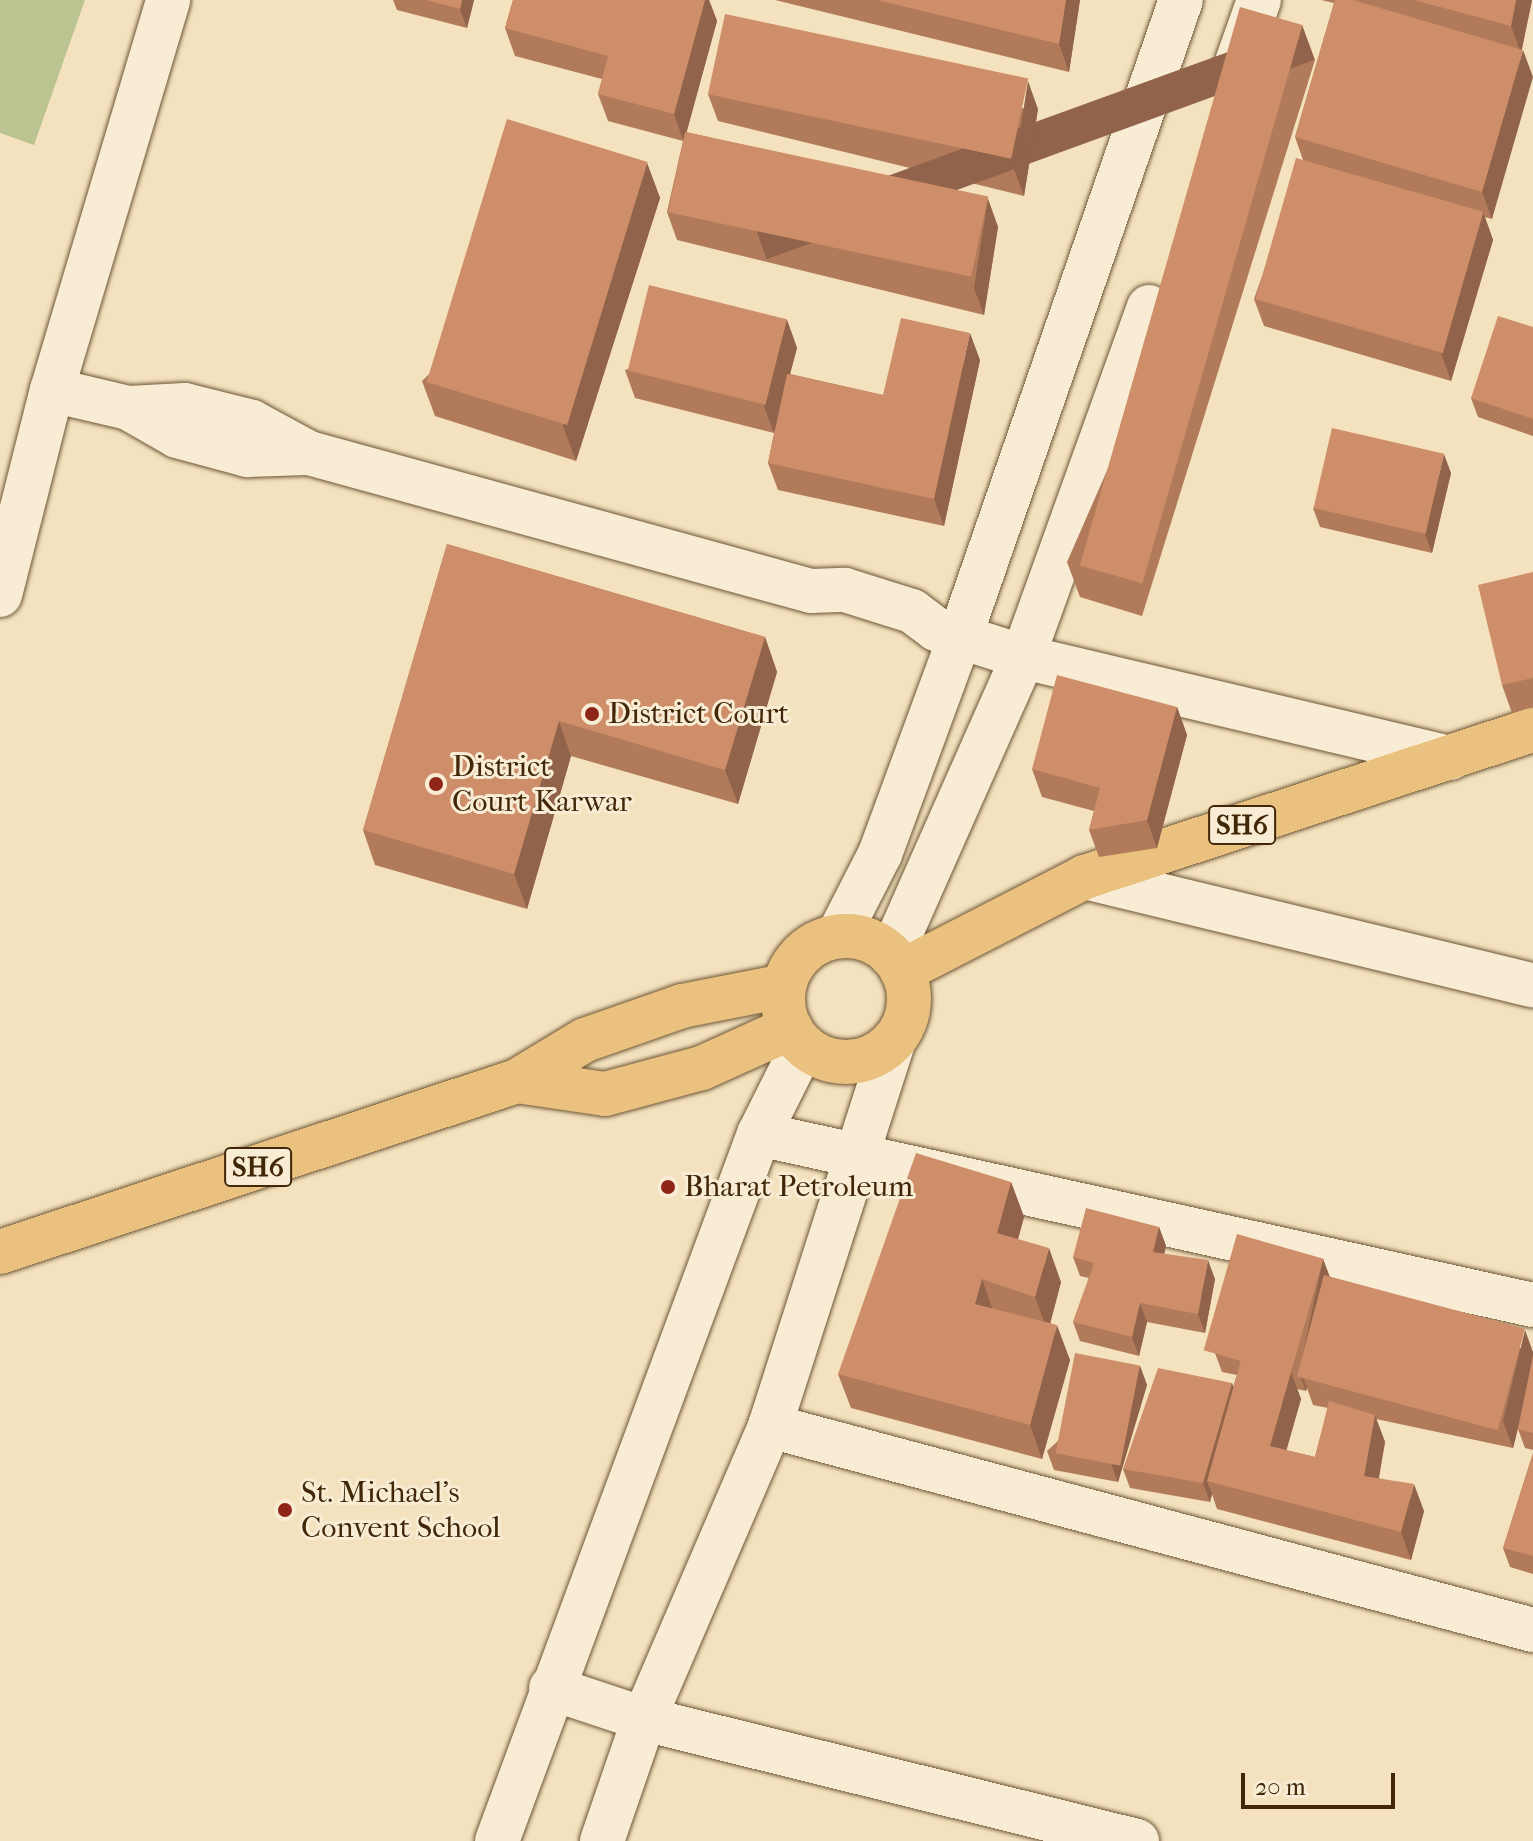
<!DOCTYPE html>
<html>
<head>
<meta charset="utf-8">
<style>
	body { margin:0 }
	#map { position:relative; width:1533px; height:1841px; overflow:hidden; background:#f4e2be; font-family:"IM FELL French Canon",serif }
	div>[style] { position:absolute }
	.green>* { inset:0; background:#bbc391 }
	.roads { filter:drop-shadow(0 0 2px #6e5636) drop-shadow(0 0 2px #6e5636) }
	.minor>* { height:44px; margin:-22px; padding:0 22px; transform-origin:22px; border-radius:22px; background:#f8ecd5 }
	.major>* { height:44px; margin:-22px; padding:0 22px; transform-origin:22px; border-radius:22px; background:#eac17f }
	.major>.ring { margin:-22px; padding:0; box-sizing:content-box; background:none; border:44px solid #eac17f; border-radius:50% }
	.wall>* { inset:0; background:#b17a5a }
	.shaded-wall>* { inset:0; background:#90634a; transform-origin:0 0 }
	.building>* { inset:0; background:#ce8e69; transform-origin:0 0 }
	.dots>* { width:22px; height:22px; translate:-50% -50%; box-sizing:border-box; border:4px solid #f8ecd5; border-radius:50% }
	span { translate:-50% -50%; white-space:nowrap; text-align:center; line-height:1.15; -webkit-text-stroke:6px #f8ecd5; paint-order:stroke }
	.shield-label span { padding:2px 6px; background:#f8ecd5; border:2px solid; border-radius:6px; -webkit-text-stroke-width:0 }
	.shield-label { font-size:28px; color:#412708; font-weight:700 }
	.poi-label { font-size:30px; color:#412708 }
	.left { translate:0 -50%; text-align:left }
	.scale { position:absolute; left:1241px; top:1773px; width:154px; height:36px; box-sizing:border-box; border:4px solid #412708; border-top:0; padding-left:10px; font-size:24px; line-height:28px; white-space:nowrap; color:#412708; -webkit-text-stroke:6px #f8ecd5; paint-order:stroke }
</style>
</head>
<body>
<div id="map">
	<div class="green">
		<div style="clip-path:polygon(0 0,85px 0,34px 145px,0 133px)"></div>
	</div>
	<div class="roads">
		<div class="minor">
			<div style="left:1236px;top:65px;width:69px;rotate:-70.5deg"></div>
			<div style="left:52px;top:390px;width:78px;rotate:13.3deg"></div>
			<div style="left:128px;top:408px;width:57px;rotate:-3deg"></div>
			<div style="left:185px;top:405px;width:69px;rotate:14.2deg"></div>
			<div style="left:252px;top:422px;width:65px;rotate:28.5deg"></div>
			<div style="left:309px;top:453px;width:521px;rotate:15.37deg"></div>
			<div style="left:811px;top:591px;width:34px;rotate:-2deg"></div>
			<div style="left:845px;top:590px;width:70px;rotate:17.4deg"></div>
			<div style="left:912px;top:611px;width:30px;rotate:37deg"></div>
			<div style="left:936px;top:629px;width:91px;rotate:17.8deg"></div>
			<div style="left:1023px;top:657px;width:439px;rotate:13.3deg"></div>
			<div style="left:128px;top:408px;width:56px;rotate:29.7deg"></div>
			<div style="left:177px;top:436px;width:73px;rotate:15.2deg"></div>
			<div style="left:247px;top:455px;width:60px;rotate:-1.9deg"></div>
			<div style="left:0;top:595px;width:211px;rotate:-75.8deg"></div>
			<div style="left:52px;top:390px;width:407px;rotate:-73.4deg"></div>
			<div style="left:1085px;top:877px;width:461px;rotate:13.6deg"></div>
			<div style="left:838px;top:936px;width:92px;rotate:-62.9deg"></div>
			<div style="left:880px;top:854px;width:231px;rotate:-69.8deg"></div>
			<div style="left:960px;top:637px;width:674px;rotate:-70.87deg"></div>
			<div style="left:891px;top:955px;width:326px;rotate:-66.1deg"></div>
			<div style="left:1023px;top:657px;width:372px;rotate:-70.2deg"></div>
			<div style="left:759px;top:1134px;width:793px;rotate:12.46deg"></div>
			<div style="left:770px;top:1426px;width:790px;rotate:14.97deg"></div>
			<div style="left:551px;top:1688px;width:98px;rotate:18.4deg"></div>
			<div style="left:644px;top:1719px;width:508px;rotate:13.9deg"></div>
			<div style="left:497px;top:1841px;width:754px;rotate:-69.67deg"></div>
			<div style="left:759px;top:1134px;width:98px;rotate:-63.4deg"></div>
			<div style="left:602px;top:1841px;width:129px;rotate:-71deg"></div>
			<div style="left:644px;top:1719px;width:319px;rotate:-66.7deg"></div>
			<div style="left:770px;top:1426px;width:405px;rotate:-72.2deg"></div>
		</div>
		<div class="major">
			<div class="ring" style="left:783px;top:936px;width:82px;height:82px"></div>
			<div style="left:902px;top:971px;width:206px;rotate:-27.2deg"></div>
			<div style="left:1085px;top:877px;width:472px;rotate:-18.2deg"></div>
			<div style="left:517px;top:1081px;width:89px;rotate:8.4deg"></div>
			<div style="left:605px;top:1094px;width:100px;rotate:-15deg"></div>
			<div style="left:702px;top:1068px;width:97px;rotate:-24.4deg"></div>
			<div style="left:0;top:1252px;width:545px;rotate:-18.3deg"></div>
			<div style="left:517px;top:1081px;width:79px;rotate:-31.1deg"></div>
			<div style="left:585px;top:1040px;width:103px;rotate:-19.3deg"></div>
			<div style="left:682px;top:1006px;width:104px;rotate:-11.1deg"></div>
		</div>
	</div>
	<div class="wall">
		<div style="clip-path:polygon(393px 0,474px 0,467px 28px,397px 10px)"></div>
		<div style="clip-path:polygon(513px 0,709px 0,717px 21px,686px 132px,988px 199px,998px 227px,984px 315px,677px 240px,667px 212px,683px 141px,608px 121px,598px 94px,602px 79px,515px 56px,505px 28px)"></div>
		<div style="clip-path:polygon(775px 0,1080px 0,1069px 72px)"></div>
		<div style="clip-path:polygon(1321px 0,1532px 0,1522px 49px,1492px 219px,1485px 217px,1493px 240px,1451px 381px,1264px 326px,1254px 299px,1303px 160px,1295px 137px,1334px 3px)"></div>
		<div style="clip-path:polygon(1302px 25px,1315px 60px,1142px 616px,1080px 597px,1067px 562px)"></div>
		<div style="clip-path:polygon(708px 94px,1038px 109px,1024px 196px,718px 121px)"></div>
		<div style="clip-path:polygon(647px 163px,660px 198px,576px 461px,435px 416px,422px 381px)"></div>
		<div style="clip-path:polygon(787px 320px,797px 348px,790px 374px,883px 395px,980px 360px,944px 526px,778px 490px,768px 463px,774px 433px,635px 398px,625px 370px)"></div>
		<div style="clip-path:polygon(1533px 327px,1533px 436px,1478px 417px,1471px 398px)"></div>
		<div style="clip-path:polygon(1451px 473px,1432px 553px,1320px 527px,1313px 508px)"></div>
		<div style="clip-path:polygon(447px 544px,765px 637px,777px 672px,738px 804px,571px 756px,527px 909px,375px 865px,363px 830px)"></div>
		<div style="clip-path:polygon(1533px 572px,1533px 707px,1512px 713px,1502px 685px)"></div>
		<div style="clip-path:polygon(1177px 707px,1187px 735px,1157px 848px,1099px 857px,1089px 830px,1094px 811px,1042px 797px,1032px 769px)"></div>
		<div style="clip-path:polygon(1011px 1182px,1024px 1217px,1018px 1239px,1061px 1282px,1050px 1323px,1070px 1360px,1042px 1459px,851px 1408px,838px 1374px)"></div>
		<div style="clip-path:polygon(1159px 1227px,1166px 1246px,1164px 1254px,1215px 1279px,1205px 1333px,1147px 1322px,1139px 1356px,1080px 1341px,1073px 1322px,1089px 1278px,1080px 1276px,1073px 1257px)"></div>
		<div style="clip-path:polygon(evenodd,1323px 1259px,1330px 1277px,1533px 1353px,1533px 1450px,1525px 1448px,1518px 1429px,1519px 1425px,1513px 1448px,1376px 1419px,1385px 1442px,1379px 1478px,1424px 1511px,1411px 1560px,1217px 1509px,1212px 1494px,1210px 1502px,1130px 1488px,1123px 1469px,1232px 1383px,1233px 1387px,1237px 1375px,1222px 1372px,1215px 1353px,1323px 1259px,1307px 1388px,1313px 1405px,1328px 1408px,1315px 1457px,1286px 1450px,1301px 1399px,1297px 1389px,1306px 1391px,1307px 1388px)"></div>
		<div style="clip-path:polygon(1140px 1366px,1147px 1385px,1118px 1482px,1054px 1470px,1047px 1451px)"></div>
		<div style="clip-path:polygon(1533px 1453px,1533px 1574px,1510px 1567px,1503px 1548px)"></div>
	</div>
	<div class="shaded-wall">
		<div style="clip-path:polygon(462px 0,474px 0,467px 28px,460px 9px)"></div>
		<div style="clip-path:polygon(705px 0,709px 0,717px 21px,684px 142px,674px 114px)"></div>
		<div style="clip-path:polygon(1066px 0,1080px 0,1069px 72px,1059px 44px)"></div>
		<div style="clip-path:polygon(1516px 0,1532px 0,1521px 53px,1511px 26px)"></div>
		<div style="left:1302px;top:25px;width:37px;height:583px;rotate:70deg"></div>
		<div style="clip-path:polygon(1523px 50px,1533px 77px,1492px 219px,1482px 192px)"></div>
		<div style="clip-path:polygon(1028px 81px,1038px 109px,1024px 196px,1014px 169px)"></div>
		<div style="clip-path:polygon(647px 163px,660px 198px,576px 461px,563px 426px)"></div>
		<div style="clip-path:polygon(988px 199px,998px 227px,984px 315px,974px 288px)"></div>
		<div style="clip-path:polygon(1483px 212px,1493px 240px,1451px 381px,1441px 353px)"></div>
		<div style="clip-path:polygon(787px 320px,797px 348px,774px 433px,764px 406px)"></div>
		<div style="clip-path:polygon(970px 333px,980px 360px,944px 526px,934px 499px)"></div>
		<div style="clip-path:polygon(1444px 454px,1451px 473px,1432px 553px,1425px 534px)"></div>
		<div style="clip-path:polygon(765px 637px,777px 672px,738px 804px,725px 770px)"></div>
		<div style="clip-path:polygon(1177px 707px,1187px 735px,1157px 848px,1147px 820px)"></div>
		<div style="clip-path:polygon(559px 721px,571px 756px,527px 909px,514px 874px)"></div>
		<div style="clip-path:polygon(1011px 1182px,1024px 1217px,1010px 1268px,997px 1233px)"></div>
		<div style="clip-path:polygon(1159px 1227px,1166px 1246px,1160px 1271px,1153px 1252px)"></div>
		<div style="clip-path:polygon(1049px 1248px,1061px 1282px,1048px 1332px,1035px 1297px)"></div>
		<div style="clip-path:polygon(1323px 1259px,1330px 1278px,1303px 1378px,1307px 1388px,1306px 1391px,1299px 1372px)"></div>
		<div style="clip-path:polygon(1208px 1260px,1215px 1279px,1205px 1333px,1198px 1314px)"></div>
		<div style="clip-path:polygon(982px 1279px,994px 1314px,975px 1304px)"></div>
		<div style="clip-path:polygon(1140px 1303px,1147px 1322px,1139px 1356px,1132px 1337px)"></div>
		<div style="clip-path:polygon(1057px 1325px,1070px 1360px,1042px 1459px,1030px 1425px)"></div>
		<div style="clip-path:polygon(1525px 1330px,1533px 1352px,1533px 1365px,1513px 1448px,1503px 1421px)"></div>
		<div style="clip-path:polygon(1140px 1366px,1147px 1385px,1118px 1482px,1111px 1463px)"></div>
		<div style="clip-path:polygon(1291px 1372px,1301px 1399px,1280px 1473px,1270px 1446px)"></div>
		<div style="clip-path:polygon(1232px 1383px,1238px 1402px,1207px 1481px,1212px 1494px,1210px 1502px,1203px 1483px)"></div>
		<div style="clip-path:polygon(1375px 1415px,1385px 1442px,1374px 1504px,1364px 1476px)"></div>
		<div style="clip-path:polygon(1414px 1484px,1424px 1511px,1411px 1560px,1401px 1532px)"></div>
	</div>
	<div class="building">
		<div style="clip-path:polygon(426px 0,462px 0,460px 9px)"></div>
		<div style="clip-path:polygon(513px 0,705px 0,674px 114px,598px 94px,608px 56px,505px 28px)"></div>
		<div style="clip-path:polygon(877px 0,1066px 0,1059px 44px)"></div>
		<div style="clip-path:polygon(1335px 0,1353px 0,1523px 50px,1482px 192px,1295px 137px)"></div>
		<div style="clip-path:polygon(1414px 0,1516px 0,1511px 26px)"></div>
		<div style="left:1240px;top:7px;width:65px;height:581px;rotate:16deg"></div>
		<div style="left:725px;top:14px;width:310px;height:82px;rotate:12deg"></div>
		<div style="left:507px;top:119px;width:147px;height:275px;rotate:17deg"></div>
		<div style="left:685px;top:132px;width:310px;height:82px;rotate:12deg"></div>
		<div style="left:1296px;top:158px;width:195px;height:147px;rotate:16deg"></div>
		<div style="left:649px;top:285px;width:142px;height:88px;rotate:14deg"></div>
		<div style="clip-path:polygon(1498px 316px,1533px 327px,1533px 419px,1471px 398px)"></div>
		<div style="clip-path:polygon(901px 318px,970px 333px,934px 499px,768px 463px,787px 374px,883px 395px)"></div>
		<div style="left:1332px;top:428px;width:115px;height:82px;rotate:13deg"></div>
		<div style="clip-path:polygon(447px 544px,765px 637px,725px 770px,559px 721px,514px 874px,363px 830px)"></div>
		<div style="clip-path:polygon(1533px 572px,1533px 678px,1502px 685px,1478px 585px)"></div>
		<div style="clip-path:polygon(1057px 675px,1177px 707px,1147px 820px,1089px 830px,1100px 788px,1032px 769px)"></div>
		<div style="clip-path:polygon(916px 1153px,1011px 1182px,997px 1233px,1049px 1248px,1035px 1297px,982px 1279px,975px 1304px,1057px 1325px,1030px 1425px,838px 1374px)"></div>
		<div style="clip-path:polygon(1086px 1208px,1159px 1227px,1153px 1252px,1208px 1260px,1198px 1314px,1140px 1303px,1132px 1337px,1073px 1322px,1094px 1263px,1073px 1257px)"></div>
		<div style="left:1237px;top:1234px;width:90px;height:121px;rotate:16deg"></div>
		<div style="left:1324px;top:1275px;width:208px;height:105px;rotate:15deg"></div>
		<div style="left:1075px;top:1353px;width:66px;height:102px;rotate:11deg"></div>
		<div style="clip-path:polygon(1533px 1355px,1533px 1433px,1518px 1429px)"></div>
		<div style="clip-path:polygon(1241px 1360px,1291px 1372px,1270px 1446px,1315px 1457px,1329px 1401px,1375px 1415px,1364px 1476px,1414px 1484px,1401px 1532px,1207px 1481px)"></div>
		<div style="clip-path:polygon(1158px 1368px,1232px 1383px,1203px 1483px,1123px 1469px)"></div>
		<div style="clip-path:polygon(1533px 1453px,1533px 1556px,1503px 1548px)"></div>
	</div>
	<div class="dots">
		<div style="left:592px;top:714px;background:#8f2418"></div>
		<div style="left:436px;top:784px;background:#8f2418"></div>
		<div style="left:668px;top:1187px;background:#8f2418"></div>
		<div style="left:285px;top:1510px;background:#8f2418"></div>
	</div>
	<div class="shield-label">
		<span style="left:1242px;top:825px">SH6</span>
		<span style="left:258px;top:1167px">SH6</span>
	</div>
	<div class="poi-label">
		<span class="left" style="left:608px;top:714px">District Court</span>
		<span class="left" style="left:452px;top:784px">District<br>Court Karwar</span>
		<span class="left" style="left:684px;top:1187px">Bharat Petroleum</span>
		<span class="left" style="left:301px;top:1510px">St. Michael's<br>Convent School</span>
	</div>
	<div class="scale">20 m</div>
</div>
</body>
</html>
